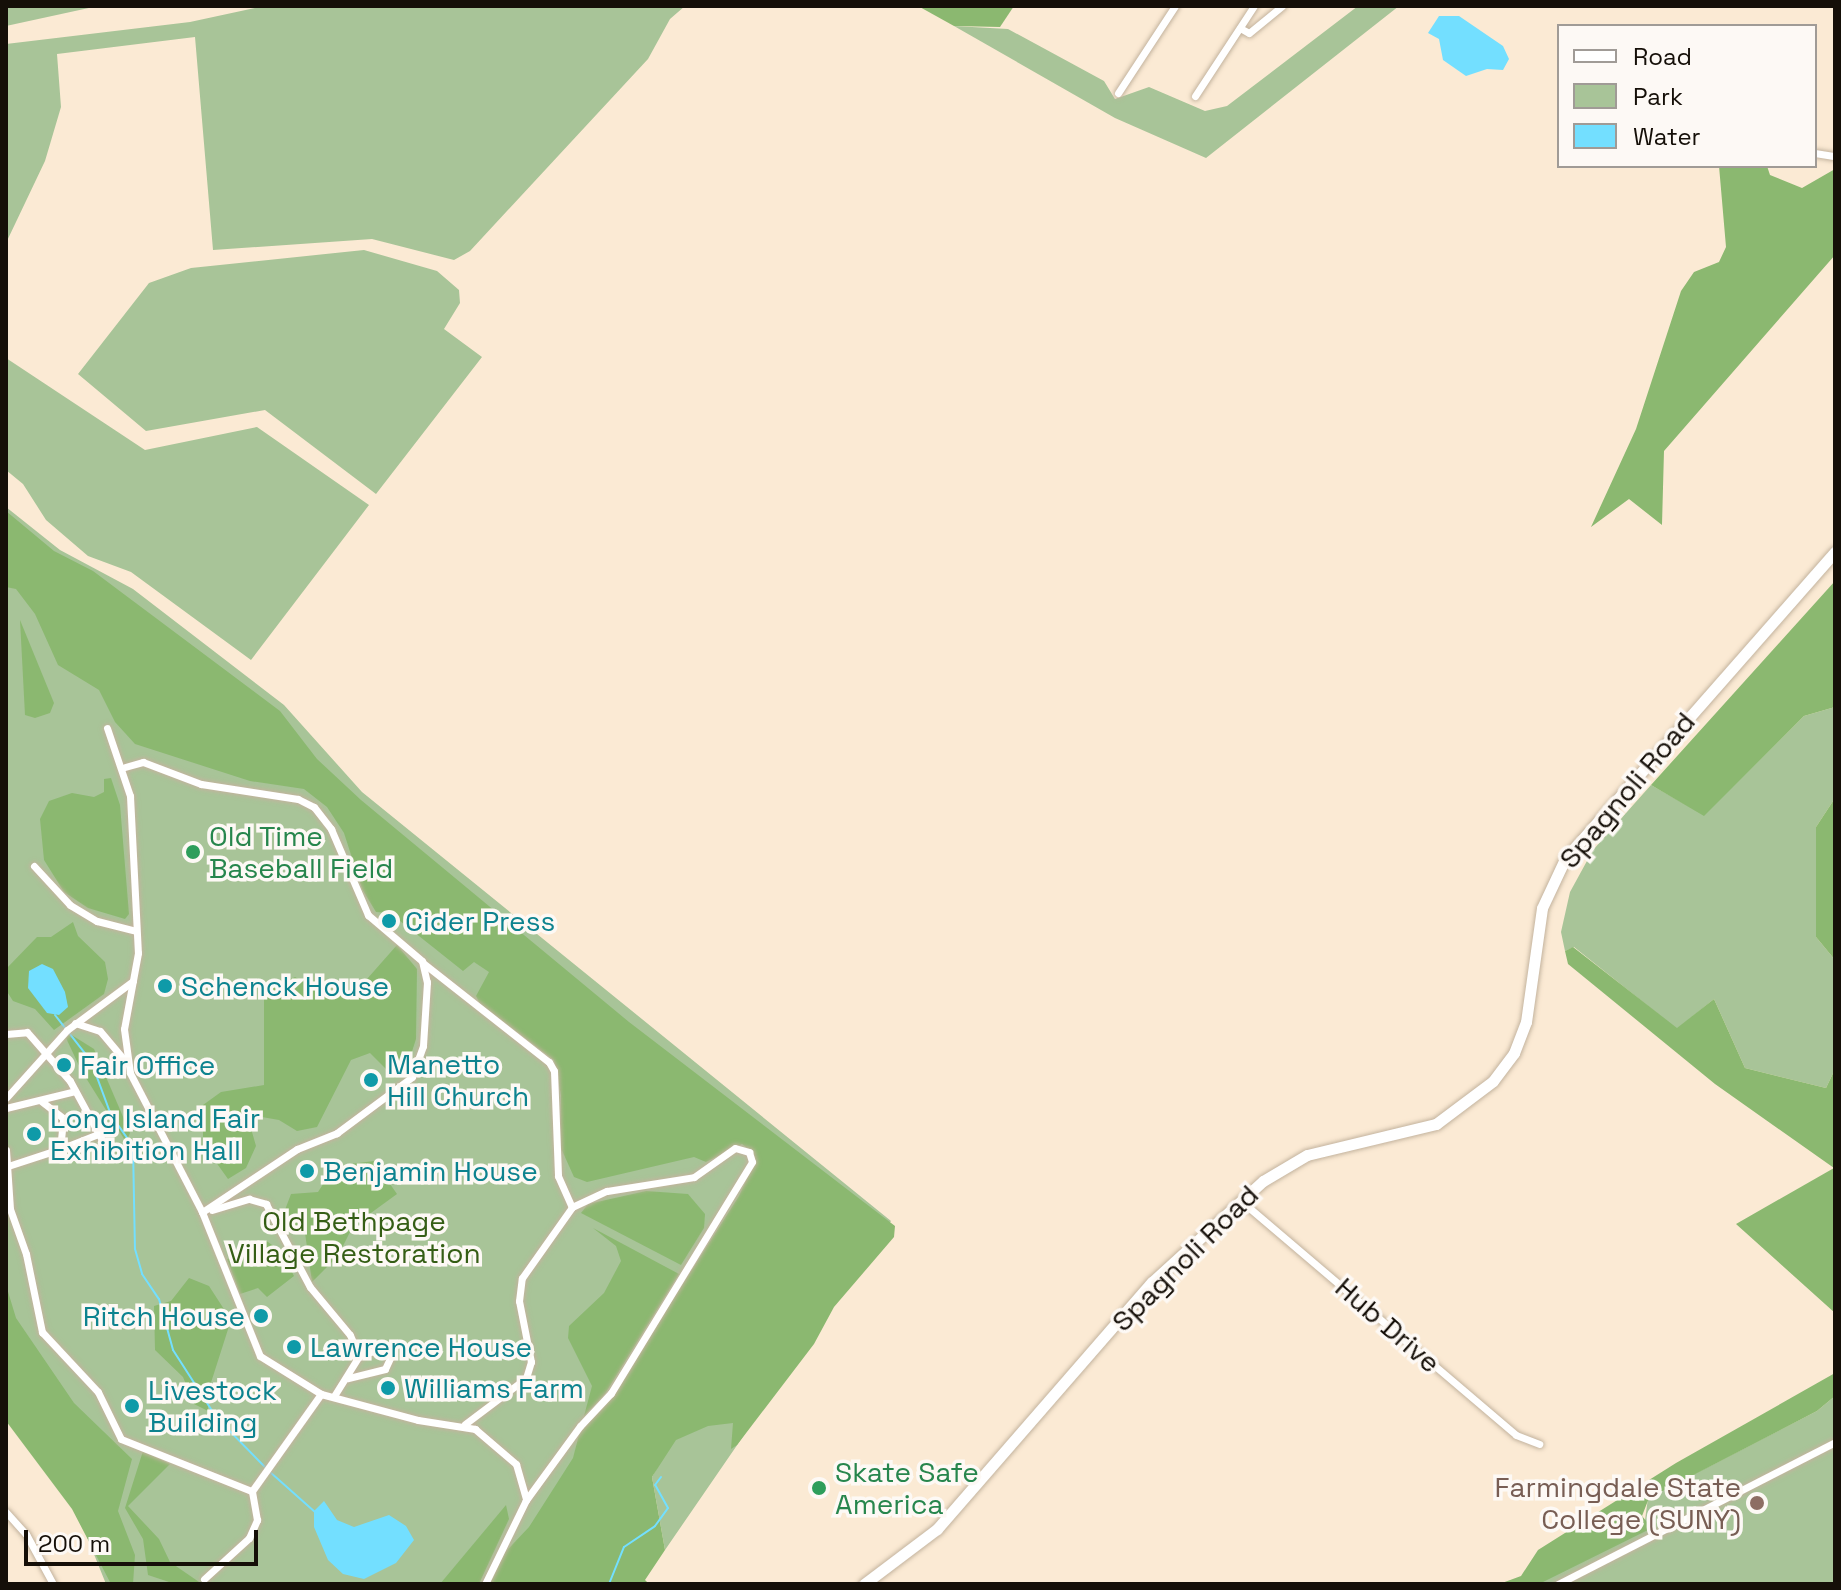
<!DOCTYPE html>
<html>
<head>
<meta charset="utf-8">
<style>
	body { margin:0 }
	#map { position:relative; width:1841px; height:1590px; overflow:hidden; background:#fbead4; font-family:"Space Grotesk",sans-serif }
	div>[style] { position:absolute }
	.green>* { inset:0; background:#a8c498 }
	.forest>* { inset:0; background:#8bb870 }
	.water>* { inset:0; background:#73dfff }
	.stream>* { height:2px; margin:-1px; padding:0 1px; transform-origin:1px; border-radius:1px; background:#73dfff }
	.roads { filter:drop-shadow(0 0 2px #c3b39e) drop-shadow(0 0 2px #c3b39e) }
	.street>* { height:7px; margin:-3.5px; padding:0 3.5px; transform-origin:3.5px; border-radius:3.5px; background:#fff }
	.secondary>* { height:11px; margin:-5.5px; padding:0 5.5px; transform-origin:5.5px; border-radius:5.5px; background:#fff }
	.dots>* { width:22px; height:22px; translate:-50% -50%; box-sizing:border-box; border:4px solid #fdf9f5; border-radius:50% }
	span { translate:-50% -50%; white-space:nowrap; text-align:center; line-height:1.15; -webkit-text-stroke:7px #fdf9f5; paint-order:stroke }
	.street-label { font-size:28px; color:#150f08 }
	.leisure-label { font-size:28px; color:#27864d }
	.left { translate:0 -50%; text-align:left }
	.culture-label { font-size:28px; color:#0d838f }
	.right { translate:-100% -50%; text-align:right }
	.park-label { font-size:28px; color:#355e15 }
	.education-label { font-size:28px; color:#785e54 }
	.frame { position:absolute; inset:0; border:8px solid #150f08; pointer-events:none }
	.legend { position:absolute; left:1557px; top:24px; width:260px; height:144px; box-sizing:border-box; background:#fdf9f5; border:2px solid #a09b96; margin:0; padding:10px 14px; list-style:none; font-size:24px; color:#150f08 }
	.legend li { display:flex; align-items:center; gap:16px; height:40px }
	.legend b { width:40px; border:2px solid #a09b96 }
	.scale { position:absolute; left:24px; top:1530px; width:234px; height:36px; box-sizing:border-box; border:4px solid #150f08; border-top:0; padding-left:10px; font-size:24px; line-height:28px; white-space:nowrap; color:#150f08; -webkit-text-stroke:6px #fdf9f5; paint-order:stroke }
</style>
</head>
<body>
<div id="map">
	<div class="green">
		<div style="clip-path:polygon(6px 6px,98px 6px,6px 26px)"></div>
		<div style="clip-path:polygon(264px 6px,685px 6px,670px 19px,648px 59px,470px 251px,454px 260px,372px 239px,213px 250px,195px 37px,57px 54px,61px 107px,45px 161px,6px 243px,6px 44px,190px 22px)"></div>
		<div style="clip-path:polygon(1358px 6px,1399px 6px,1206px 158px,1115px 118px,954px 26px,1008px 29px,1104px 81px,1115px 99px,1149px 87px,1205px 111px,1227px 106px)"></div>
		<div style="clip-path:polygon(364px 250px,437px 271px,459px 290px,460px 303px,444px 329px,482px 357px,376px 494px,265px 410px,146px 431px,78px 374px,149px 283px,191px 268px)"></div>
		<div style="clip-path:polygon(6px 358px,145px 450px,257px 427px,369px 505px,251px 660px,131px 572px,88px 556px,46px 520px,23px 484px,6px 470px)"></div>
		<div style="clip-path:polygon(6px 507px,60px 550px,133px 589px,284px 705px,362px 792px,891px 1221px,665px 1550px,652px 1477px,683px 1423px,601px 1543px,649px 1584px,106px 1584px,6px 1336px)"></div>
		<div style="clip-path:polygon(1835px 707px,1835px 798px,1816px 827px,1816px 937px,1835px 960px,1835px 1069px,1826px 1088px,1745px 1068px,1714px 999px,1677px 1029px,1574px 947px,1565px 951px,1561px 932px,1570px 892px,1593px 850px,1651px 785px,1704px 815px,1804px 716px)"></div>
		<div style="clip-path:polygon(1835px 1396px,1835px 1584px,1523px 1584px,1645px 1520px,1648px 1498px,1817px 1411px)"></div>
	</div>
	<div class="forest">
		<div style="clip-path:polygon(918px 6px,1014px 6px,1000px 27px,954px 26px)"></div>
		<div style="clip-path:polygon(1719px 166px,1767px 166px,1770px 175px,1802px 188px,1835px 169px,1835px 255px,1664px 451px,1662px 525px,1629px 499px,1591px 527px,1636px 429px,1681px 291px,1694px 272px,1719px 262px,1726px 247px)"></div>
		<div style="clip-path:polygon(6px 511px,54px 551px,93px 571px,280px 711px,317px 759px,361px 800px,629px 1022px,895px 1226px,894px 1237px,834px 1307px,814px 1344px,737px 1445px,731px 1449px,733px 1423px,708px 1426px,676px 1440px,652px 1477px,665px 1550px,645px 1580px,649px 1584px,490px 1584px,494px 1564px,529px 1527px,573px 1458px,581px 1427px,608px 1401px,739px 1196px,755px 1161px,752px 1152px,742px 1144px,706px 1162px,694px 1157px,587px 1182px,574px 1177px,560px 1146px,561px 1095px,554px 1060px,480px 1004px,476px 996px,489px 972px,474px 962px,463px 971px,390px 913px,376px 912px,362px 889px,344px 833px,327px 807px,304px 789px,250px 781px,135px 744px,115px 722px,99px 690px,58px 665px,35px 614px,16px 589px,6px 587px)"></div>
		<div style="clip-path:polygon(1835px 581px,1835px 707px,1804px 716px,1704px 816px,1651px 785px)"></div>
		<div style="clip-path:polygon(20px 620px,54px 703px,50px 713px,35px 718px,25px 715px)"></div>
		<div style="clip-path:polygon(111px 778px,120px 805px,129px 914px,125px 919px,88px 908px,64px 892px,44px 860px,40px 819px,49px 801px,72px 793px,94px 797px,104px 792px,104px 779px)"></div>
		<div style="clip-path:polygon(1835px 798px,1835px 960px,1816px 937px,1816px 827px)"></div>
		<div style="clip-path:polygon(73px 922px,78px 936px,105px 962px,108px 979px,104px 994px,54px 1030px,35px 1009px,13px 1001px,6px 990px,6px 969px,37px 937px,51px 937px)"></div>
		<div style="clip-path:polygon(397px 945px,417px 969px,416px 1039px,408px 1064px,395px 1078px,370px 1053px,351px 1060px,317px 1127px,297px 1131px,279px 1120px,256px 1116px,252px 1132px,256px 1146px,246px 1168px,228px 1179px,203px 1144px,203px 1105px,221px 1092px,264px 1085px,264px 993px,295px 977px,323px 993px,352px 996px)"></div>
		<div style="clip-path:polygon(1573px 947px,1677px 1028px,1714px 999px,1745px 1068px,1826px 1088px,1835px 1069px,1835px 1313px,1736px 1224px,1834px 1168px,1715px 1084px,1568px 964px,1565px 951px)"></div>
		<div style="clip-path:polygon(70px 1034px,94px 1049px,130px 1133px,126px 1142px,81px 1070px,66px 1038px)"></div>
		<div style="clip-path:polygon(374px 1161px,397px 1194px,353px 1226px,338px 1256px,312px 1282px,305px 1233px,280px 1223px,291px 1194px,318px 1192px,335px 1166px)"></div>
		<div style="clip-path:polygon(646px 1191px,688px 1194px,705px 1214px,704px 1228px,681px 1265px,581px 1213px,588px 1204px)"></div>
		<div style="clip-path:polygon(593px 1228px,679px 1274px,605px 1394px,584px 1416px,592px 1386px,568px 1338px,569px 1326px,604px 1293px,621px 1261px,616px 1246px)"></div>
		<div style="clip-path:polygon(265px 1240px,282px 1252px,294px 1276px,267px 1297px,258px 1288px,240px 1294px,227px 1259px,241px 1258px)"></div>
		<div style="clip-path:polygon(189px 1278px,209px 1286px,231px 1320px,208px 1392px,208px 1411px,194px 1404px,183px 1377px,155px 1350px,154px 1306px,171px 1301px)"></div>
		<div style="clip-path:polygon(6px 1285px,16px 1318px,74px 1403px,132px 1459px,118px 1511px,135px 1555px,133px 1584px,111px 1584px,72px 1509px,6px 1421px)"></div>
		<div style="clip-path:polygon(1835px 1373px,1835px 1396px,1817px 1411px,1649px 1498px,1642px 1516px,1652px 1528px,1539px 1584px,1426px 1584px,1502px 1583px,1521px 1576px,1538px 1550px,1676px 1463px)"></div>
		<div style="clip-path:polygon(143px 1451px,170px 1464px,128px 1506px,159px 1539px,170px 1562px,202px 1584px,175px 1584px,148px 1575px,143px 1539px,125px 1508px)"></div>
		<div style="clip-path:polygon(506px 1505px,509px 1519px,479px 1584px,440px 1584px)"></div>
	</div>
	<div class="water">
		<div style="clip-path:polygon(1439px 16px,1459px 16px,1503px 46px,1509px 59px,1503px 70px,1487px 69px,1466px 76px,1443px 60px,1439px 39px,1428px 33px)"></div>
		<div style="clip-path:polygon(42px 964px,53px 969px,65px 992px,68px 1007px,59px 1015px,47px 1013px,28px 988px,29px 971px)"></div>
		<div style="clip-path:polygon(324px 1501px,337px 1520px,354px 1527px,389px 1515px,406px 1526px,414px 1540px,396px 1563px,364px 1579px,343px 1574px,328px 1560px,314px 1527px,314px 1511px)"></div>
	</div>
	<div class="stream">
		<div style="left:55px;top:1015px;width:58px;rotate:52deg"></div>
		<div style="left:91px;top:1061px;width:58px;rotate:69.7deg"></div>
		<div style="left:111px;top:1115px;width:39px;rotate:55deg"></div>
		<div style="left:133px;top:1147px;width:102px;rotate:88.9deg"></div>
		<div style="left:135px;top:1249px;width:26px;rotate:74deg"></div>
		<div style="left:142px;top:1274px;width:30px;rotate:56deg"></div>
		<div style="left:159px;top:1299px;width:53px;rotate:74.6deg"></div>
		<div style="left:173px;top:1350px;width:80px;rotate:57.3deg"></div>
		<div style="left:216px;top:1417px;width:71px;rotate:45.6deg"></div>
		<div style="left:270px;top:1472px;width:59px;rotate:41.6deg"></div>
		<div style="left:609px;top:1584px;width:40px;rotate:-68deg"></div>
		<div style="left:624px;top:1547px;width:37px;rotate:-34deg"></div>
		<div style="left:655px;top:1526px;width:22px;rotate:-54deg"></div>
		<div style="left:668px;top:1508px;width:26px;rotate:-119deg"></div>
		<div style="left:655px;top:1485px;width:10px;rotate:-53deg"></div>
	</div>
	<div class="roads">
		<div class="street">
			<div style="left:1240px;top:28px;width:10px;rotate:29deg"></div>
			<div style="left:1249px;top:33px;width:43px;rotate:-39.3deg"></div>
			<div style="left:1118px;top:93px;width:104px;rotate:-56.8deg"></div>
			<div style="left:1195px;top:96px;width:108px;rotate:-56.8deg"></div>
			<div style="left:1815px;top:153px;width:20px;rotate:9deg"></div>
			<div style="left:107px;top:728px;width:72px;rotate:71.3deg"></div>
			<div style="left:130px;top:796px;width:157px;rotate:87.1deg"></div>
			<div style="left:138px;top:953px;width:77px;rotate:100.4deg"></div>
			<div style="left:124px;top:1029px;width:44px;rotate:82.2deg"></div>
			<div style="left:130px;top:1073px;width:157px;rotate:62.6deg"></div>
			<div style="left:202px;top:1212px;width:155px;rotate:68.1deg"></div>
			<div style="left:260px;top:1356px;width:72px;rotate:31.9deg"></div>
			<div style="left:321px;top:1394px;width:100px;rotate:15deg"></div>
			<div style="left:418px;top:1420px;width:58px;rotate:9deg"></div>
			<div style="left:475px;top:1429px;width:54px;rotate:40.5deg"></div>
			<div style="left:516px;top:1464px;width:37px;rotate:74deg"></div>
			<div style="left:526px;top:1500px;width:93px;rotate:116deg"></div>
			<div style="left:125px;top:767px;width:19px;rotate:-16deg"></div>
			<div style="left:143px;top:762px;width:62px;rotate:20.8deg"></div>
			<div style="left:201px;top:784px;width:98px;rotate:8.8deg"></div>
			<div style="left:298px;top:799px;width:18px;rotate:27deg"></div>
			<div style="left:314px;top:807px;width:28px;rotate:52deg"></div>
			<div style="left:331px;top:829px;width:94px;rotate:66.7deg"></div>
			<div style="left:368px;top:915px;width:71px;rotate:40.4deg"></div>
			<div style="left:422px;top:961px;width:22px;rotate:77deg"></div>
			<div style="left:427px;top:982px;width:64px;rotate:93.6deg"></div>
			<div style="left:423px;top:1046px;width:33px;rotate:110deg"></div>
			<div style="left:412px;top:1077px;width:94px;rotate:143.3deg"></div>
			<div style="left:337px;top:1133px;width:43px;rotate:158.2deg"></div>
			<div style="left:297px;top:1149px;width:114px;rotate:146.4deg"></div>
			<div style="left:34px;top:866px;width:53px;rotate:47.3deg"></div>
			<div style="left:70px;top:905px;width:31px;rotate:31deg"></div>
			<div style="left:97px;top:921px;width:40px;rotate:14.4deg"></div>
			<div style="left:423px;top:963px;width:160px;rotate:38.2deg"></div>
			<div style="left:549px;top:1062px;width:10px;rotate:61deg"></div>
			<div style="left:554px;top:1071px;width:105px;rotate:87.8deg"></div>
			<div style="left:558px;top:1176px;width:34px;rotate:66deg"></div>
			<div style="left:75px;top:1023px;width:26px;rotate:18deg"></div>
			<div style="left:100px;top:1031px;width:35px;rotate:50deg"></div>
			<div style="left:6px;top:1034px;width:21px;rotate:-5deg"></div>
			<div style="left:27px;top:1032px;width:65px;rotate:48.7deg"></div>
			<div style="left:70px;top:1081px;width:80px;rotate:61.5deg"></div>
			<div style="left:6px;top:1098px;width:91px;rotate:-48.1deg"></div>
			<div style="left:67px;top:1030px;width:82px;rotate:-36.6deg"></div>
			<div style="left:6px;top:1108px;width:71px;rotate:-13.8deg"></div>
			<div style="left:60px;top:1149px;width:41px;rotate:-21.5deg"></div>
			<div style="left:6px;top:1150px;width:59px;rotate:86.1deg"></div>
			<div style="left:10px;top:1209px;width:48px;rotate:70.4deg"></div>
			<div style="left:26px;top:1254px;width:80px;rotate:78.4deg"></div>
			<div style="left:42px;top:1332px;width:82px;rotate:47deg"></div>
			<div style="left:98px;top:1392px;width:52px;rotate:63.9deg"></div>
			<div style="left:121px;top:1439px;width:141px;rotate:21.7deg"></div>
			<div style="left:8px;top:1166px;width:55px;rotate:-18.1deg"></div>
			<div style="left:60px;top:1149px;width:31px;rotate:-84deg"></div>
			<div style="left:63px;top:1118px;width:29px;rotate:-142deg"></div>
			<div style="left:1240px;top:1200px;width:362px;rotate:40.4deg"></div>
			<div style="left:1516px;top:1435px;width:25px;rotate:21deg"></div>
			<div style="left:212px;top:1210px;width:39px;rotate:-17deg"></div>
			<div style="left:249px;top:1199px;width:18px;rotate:16deg"></div>
			<div style="left:266px;top:1204px;width:94px;rotate:62.1deg"></div>
			<div style="left:310px;top:1287px;width:62px;rotate:50.2deg"></div>
			<div style="left:350px;top:1335px;width:23px;rotate:67deg"></div>
			<div style="left:334px;top:1396px;width:47px;rotate:-58deg"></div>
			<div style="left:359px;top:1356px;width:24px;rotate:-19deg"></div>
			<div style="left:382px;top:1348px;width:12px;rotate:42deg"></div>
			<div style="left:391px;top:1356px;width:14px;rotate:115deg"></div>
			<div style="left:385px;top:1369px;width:38px;rotate:166deg"></div>
			<div style="left:465px;top:1424px;width:76px;rotate:-37deg"></div>
			<div style="left:526px;top:1378px;width:17px;rotate:-73deg"></div>
			<div style="left:531px;top:1362px;width:62px;rotate:-101.1deg"></div>
			<div style="left:519px;top:1301px;width:23px;rotate:-83deg"></div>
			<div style="left:522px;top:1278px;width:87px;rotate:-54.8deg"></div>
			<div style="left:572px;top:1207px;width:38px;rotate:-25deg"></div>
			<div style="left:607px;top:1191px;width:88px;rotate:-9.1deg"></div>
			<div style="left:694px;top:1177px;width:50px;rotate:-35.3deg"></div>
			<div style="left:735px;top:1148px;width:15px;rotate:16deg"></div>
			<div style="left:749px;top:1152px;width:10px;rotate:73deg"></div>
			<div style="left:752px;top:1162px;width:271px;rotate:121.4deg"></div>
			<div style="left:611px;top:1393px;width:45px;rotate:133.2deg"></div>
			<div style="left:580px;top:1426px;width:92px;rotate:126.1deg"></div>
			<div style="left:6px;top:1512px;width:30px;rotate:48deg"></div>
			<div style="left:26px;top:1534px;width:57px;rotate:61.6deg"></div>
			<div style="left:204px;top:1579px;width:61px;rotate:-42.3deg"></div>
			<div style="left:249px;top:1538px;width:20px;rotate:-66deg"></div>
			<div style="left:257px;top:1520px;width:29px;rotate:-100deg"></div>
			<div style="left:252px;top:1491px;width:119px;rotate:-54.6deg"></div>
			<div style="left:1558px;top:1584px;width:311px;rotate:-27.1deg"></div>
		</div>
		<div class="secondary">
			<div style="left:864px;top:1584px;width:91px;rotate:-37deg"></div>
			<div style="left:937px;top:1529px;width:327px;rotate:-49deg"></div>
			<div style="left:1152px;top:1282px;width:150px;rotate:-42.3deg"></div>
			<div style="left:1263px;top:1181px;width:51px;rotate:-30.6deg"></div>
			<div style="left:1307px;top:1155px;width:133px;rotate:-13.5deg"></div>
			<div style="left:1436px;top:1124px;width:71px;rotate:-37deg"></div>
			<div style="left:1493px;top:1081px;width:35px;rotate:-53deg"></div>
			<div style="left:1514px;top:1053px;width:33px;rotate:-69deg"></div>
			<div style="left:1526px;top:1022px;width:115px;rotate:-82deg"></div>
			<div style="left:1542px;top:908px;width:54px;rotate:-64.9deg"></div>
			<div style="left:1565px;top:859px;width:409px;rotate:-48.7deg"></div>
		</div>
	</div>
	<div class="dots">
		<div style="left:193px;top:852px;background:#2e9e5b"></div>
		<div style="left:389px;top:921px;background:#0f9aa8"></div>
		<div style="left:165px;top:986px;background:#0f9aa8"></div>
		<div style="left:64px;top:1065px;background:#0f9aa8"></div>
		<div style="left:371px;top:1080px;background:#0f9aa8"></div>
		<div style="left:34px;top:1134px;background:#0f9aa8"></div>
		<div style="left:307px;top:1171px;background:#0f9aa8"></div>
		<div style="left:261px;top:1316px;background:#0f9aa8"></div>
		<div style="left:294px;top:1347px;background:#0f9aa8"></div>
		<div style="left:388px;top:1388px;background:#0f9aa8"></div>
		<div style="left:132px;top:1406px;background:#0f9aa8"></div>
		<div style="left:819px;top:1488px;background:#2e9e5b"></div>
		<div style="left:1757px;top:1503px;background:#8d6e63"></div>
	</div>
	<div class="street-label">
		<span style="left:1627px;top:790px;rotate:-50deg">Spagnoli Road</span>
		<span style="left:1185px;top:1258px;rotate:-45deg">Spagnoli Road</span>
		<span style="left:1388px;top:1325px;rotate:41deg">Hub Drive</span>
	</div>
	<div class="leisure-label">
		<span class="left" style="left:209px;top:852px">Old Time<br>Baseball Field</span>
		<span class="left" style="left:835px;top:1488px">Skate Safe<br>America</span>
	</div>
	<div class="culture-label">
		<span class="left" style="left:405px;top:921px">Cider Press</span>
		<span class="left" style="left:181px;top:986px">Schenck House</span>
		<span class="left" style="left:387px;top:1080px">Manetto<br>Hill Church</span>
		<span class="left" style="left:80px;top:1065px">Fair Office</span>
		<span class="left" style="left:50px;top:1134px">Long Island Fair<br>Exhibition Hall</span>
		<span class="left" style="left:323px;top:1171px">Benjamin House</span>
		<span class="right" style="left:245px;top:1316px">Ritch House</span>
		<span class="left" style="left:310px;top:1347px">Lawrence House</span>
		<span class="left" style="left:404px;top:1388px">Williams Farm</span>
		<span class="left" style="left:148px;top:1406px">Livestock<br>Building</span>
	</div>
	<div class="park-label">
		<span style="left:354px;top:1237px">Old Bethpage<br>Village Restoration</span>
	</div>
	<div class="education-label">
		<span class="right" style="left:1741px;top:1503px">Farmingdale State<br>College (SUNY)</span>
	</div>
	<div class="frame"></div>
	<ul class="legend">
	<li><b style="height:10px;background:#fff"></b>Road</li>
	<li><b style="height:22px;background:#a8c498"></b>Park</li>
	<li><b style="height:22px;background:#73dfff"></b>Water</li>
	</ul>
	<div class="scale">200 m</div>
</div>
</body>
</html>
